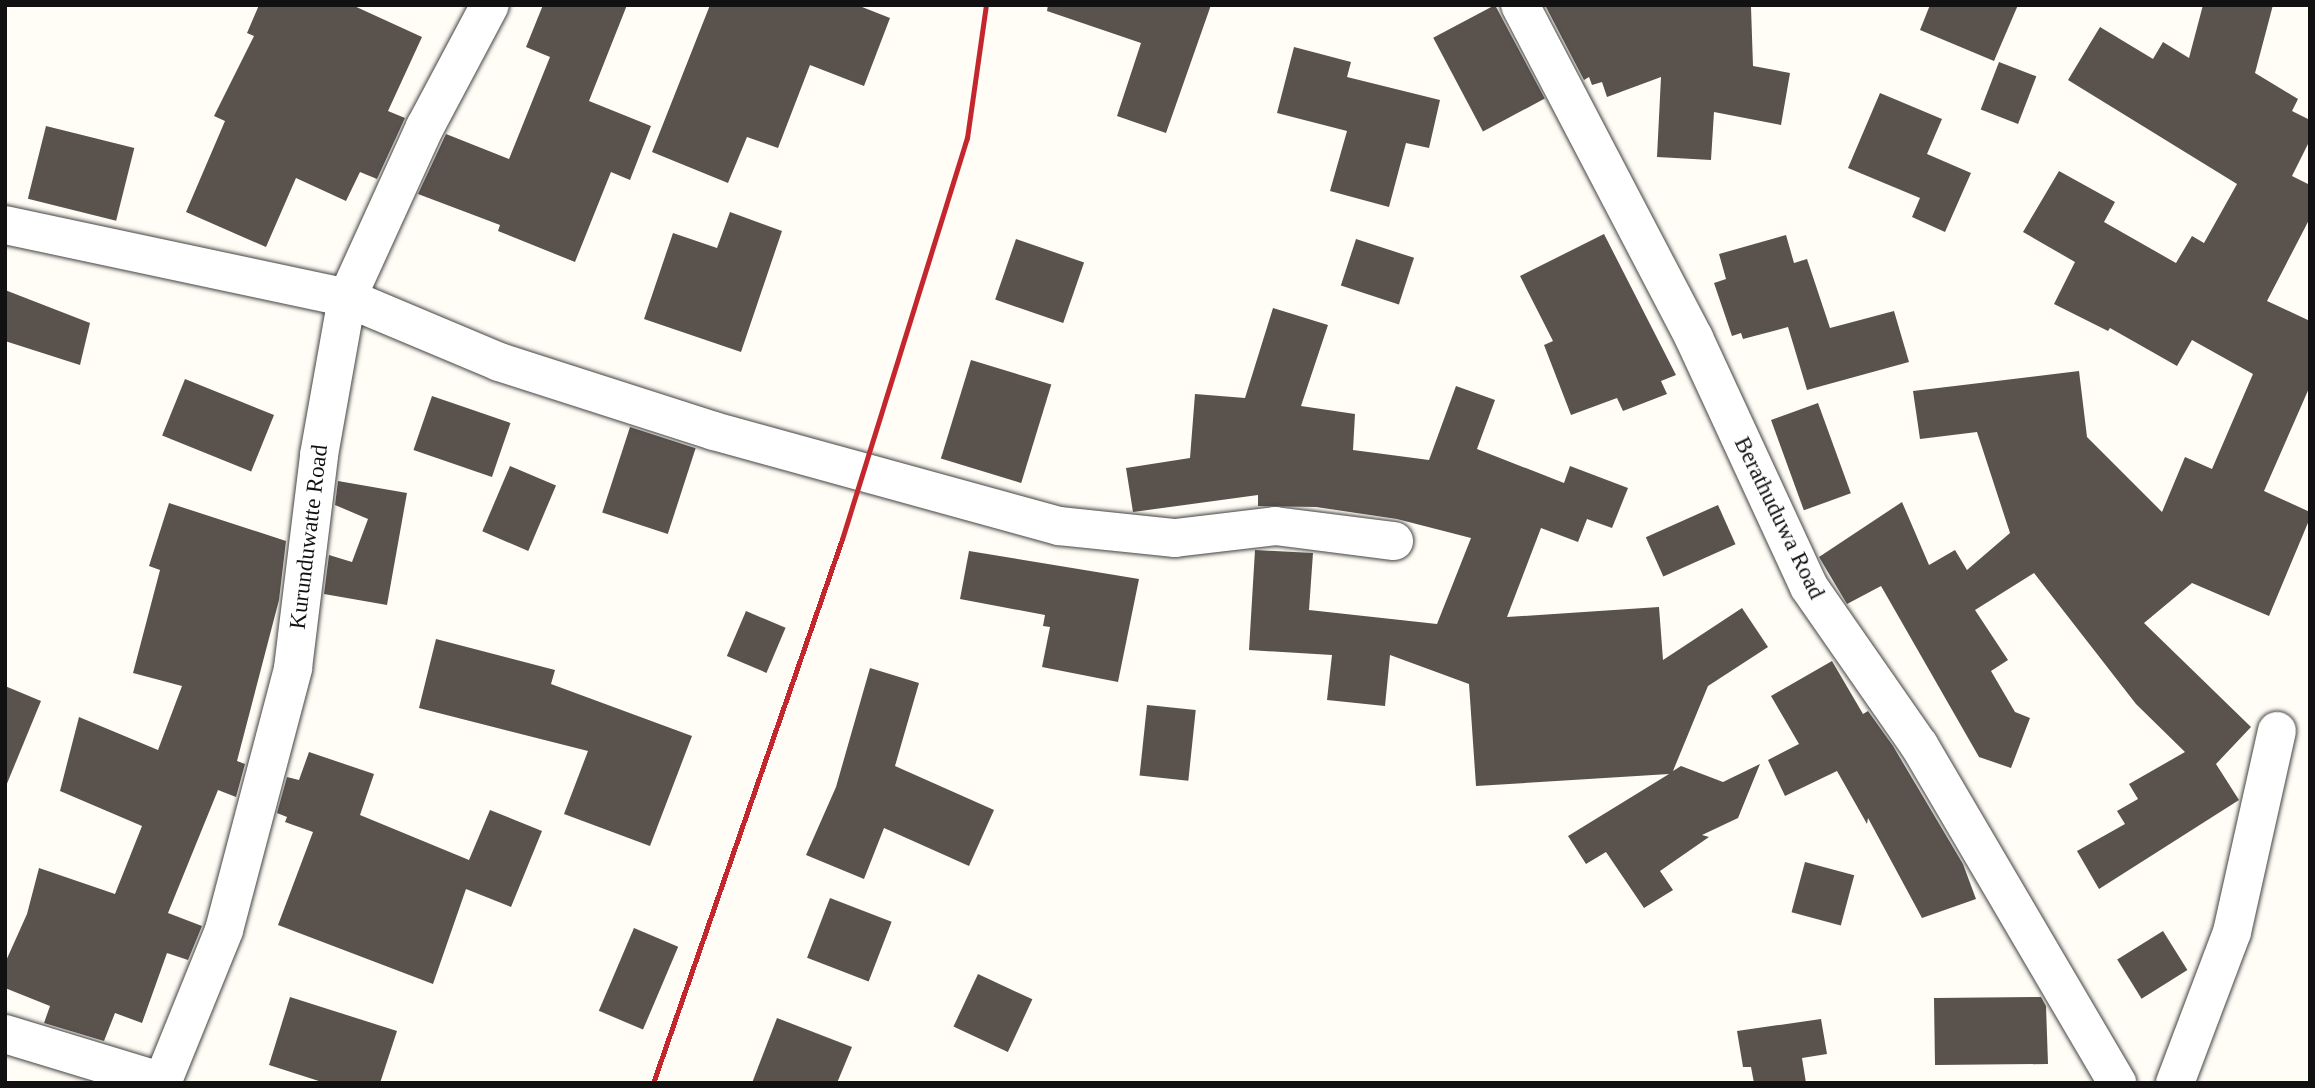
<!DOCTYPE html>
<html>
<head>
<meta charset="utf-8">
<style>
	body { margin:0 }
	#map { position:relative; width:2315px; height:1088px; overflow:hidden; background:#fffdf5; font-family:"Times New Roman",serif }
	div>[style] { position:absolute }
	.building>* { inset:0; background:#5a524d; transform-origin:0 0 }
	.roads { filter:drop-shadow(0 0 2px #444) drop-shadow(0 0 2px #444) }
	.minor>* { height:38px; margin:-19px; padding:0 19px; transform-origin:19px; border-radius:19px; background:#fff }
	.rail>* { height:5px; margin:-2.5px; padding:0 2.5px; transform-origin:2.5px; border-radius:2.5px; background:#c4262e }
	span { translate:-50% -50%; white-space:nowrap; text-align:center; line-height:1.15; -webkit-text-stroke:7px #fff; paint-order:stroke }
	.street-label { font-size:23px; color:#111 }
	.frame { position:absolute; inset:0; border:7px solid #111; pointer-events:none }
</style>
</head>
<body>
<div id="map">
	<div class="building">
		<div style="clip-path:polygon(259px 5px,352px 5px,422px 37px,388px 111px,405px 118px,377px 179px,360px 172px,346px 201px,296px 178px,266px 247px,186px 212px,225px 121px,214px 116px,254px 36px,247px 33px)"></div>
		<div style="clip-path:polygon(543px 5px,627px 5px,589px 101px,651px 126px,630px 180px,611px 172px,575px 262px,498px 231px,500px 225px,418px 194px,446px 134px,509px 159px,550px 57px,526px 47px)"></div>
		<div style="clip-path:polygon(710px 5px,857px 5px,890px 18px,864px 86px,810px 65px,778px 148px,747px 137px,728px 183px,652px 152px)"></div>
		<div style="clip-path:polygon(1048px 5px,1211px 5px,1166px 133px,1117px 116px,1141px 43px,1047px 11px)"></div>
		<div style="left:1495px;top:5px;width:106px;height:70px;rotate:62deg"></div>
		<div style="clip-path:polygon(1545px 5px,1751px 7px,1753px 66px,1790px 73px,1781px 125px,1714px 112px,1711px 160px,1657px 157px,1661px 77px,1607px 97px,1602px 82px,1592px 85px,1589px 77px,1584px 80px)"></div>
		<div style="clip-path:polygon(1930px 5px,2018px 5px,1994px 61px,1920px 30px)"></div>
		<div style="clip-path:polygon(2203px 5px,2273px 5px,2255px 73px,2298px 99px,2292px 111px,2310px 120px,2310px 140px,2292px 176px,2310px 185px,2310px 218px,2267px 301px,2310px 321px,2310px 386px,2264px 491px,2310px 512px,2310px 518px,2269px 616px,2192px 583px,2144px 623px,2251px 727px,2216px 764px,2239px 800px,2099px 889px,2077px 851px,2125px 824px,2117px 811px,2138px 799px,2129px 784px,2185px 752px,2136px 704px,2034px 573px,1975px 610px,2008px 660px,1991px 671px,2015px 712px,2030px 718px,2011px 768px,1979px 757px,1881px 586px,1847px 604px,1819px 557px,1902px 502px,1929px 565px,1955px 550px,1967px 570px,2010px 533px,1977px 432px,1920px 439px,1913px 391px,2079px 371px,2087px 437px,2162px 512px,2185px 457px,2212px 469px,2253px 374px,2192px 340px,2177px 366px,2110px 328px,2108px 331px,2054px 304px,2075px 262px,2023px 232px,2059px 171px,2115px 202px,2104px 222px,2176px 263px,2192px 236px,2204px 243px,2237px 184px,2068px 80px,2100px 27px,2153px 59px,2163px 42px,2189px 58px)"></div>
		<div style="clip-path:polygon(1294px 47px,1351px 62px,1347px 77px,1440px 100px,1429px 148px,1406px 143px,1389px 207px,1330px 191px,1347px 131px,1277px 113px)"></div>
		<div style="left:1999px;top:62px;width:40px;height:51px;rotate:21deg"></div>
		<div style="clip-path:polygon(1880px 93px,1942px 119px,1927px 154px,1971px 173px,1945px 232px,1912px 217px,1920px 198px,1848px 168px)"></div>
		<div style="left:46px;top:126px;width:91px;height:75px;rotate:14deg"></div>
		<div style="clip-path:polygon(730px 212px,782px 231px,741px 352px,644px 319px,673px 233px,717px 248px)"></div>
		<div style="clip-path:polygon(1604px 234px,1676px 375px,1661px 381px,1667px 394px,1623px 411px,1617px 398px,1571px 415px,1544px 345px,1553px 341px,1520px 276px)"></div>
		<div style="clip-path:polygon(1786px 235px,1794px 263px,1807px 259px,1830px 328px,1894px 311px,1909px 362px,1807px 390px,1788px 327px,1743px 339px,1741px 333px,1732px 336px,1714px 283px,1726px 279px,1719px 254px)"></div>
		<div style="left:1016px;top:239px;width:72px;height:64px;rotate:19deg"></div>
		<div style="left:1356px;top:239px;width:61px;height:49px;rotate:18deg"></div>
		<div style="clip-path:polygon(5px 290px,90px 323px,80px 365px,5px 341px)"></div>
		<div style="clip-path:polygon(1273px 308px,1328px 325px,1301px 406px,1355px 414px,1353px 450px,1429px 460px,1456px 386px,1495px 400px,1477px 449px,1564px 483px,1570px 466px,1628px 488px,1612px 528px,1587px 519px,1578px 542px,1541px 528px,1507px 617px,1659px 607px,1663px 660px,1742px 608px,1768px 647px,1708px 686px,1673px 771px,1681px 766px,1723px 782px,1760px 764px,1738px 818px,1702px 835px,1709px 837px,1660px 871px,1673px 890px,1644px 908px,1606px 852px,1586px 864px,1568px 836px,1669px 774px,1476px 786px,1469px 684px,1390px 655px,1385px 706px,1327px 700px,1332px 655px,1249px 650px,1255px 550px,1313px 553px,1309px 610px,1437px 624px,1471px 538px,1397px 519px,1316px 507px,1258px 506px,1258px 495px,1133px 512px,1126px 468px,1190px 458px,1195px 394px,1245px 398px)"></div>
		<div style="left:971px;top:360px;width:84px;height:103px;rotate:17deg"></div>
		<div style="left:185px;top:379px;width:96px;height:61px;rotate:22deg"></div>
		<div style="left:432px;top:396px;width:83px;height:57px;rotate:19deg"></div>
		<div style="left:1818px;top:403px;width:96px;height:50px;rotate:70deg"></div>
		<div style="left:630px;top:427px;width:69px;height:90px;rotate:18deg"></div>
		<div style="left:510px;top:466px;width:50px;height:71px;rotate:23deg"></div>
		<div style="clip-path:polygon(338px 481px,407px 493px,387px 605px,324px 594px,329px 555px,352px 562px,368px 519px,335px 505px)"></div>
		<div style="clip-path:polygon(169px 503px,286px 541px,279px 600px,237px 761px,245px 764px,236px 797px,218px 790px,168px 913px,202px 926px,188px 960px,167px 953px,142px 1023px,115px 1013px,104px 1041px,44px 1023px,50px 1006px,5px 988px,5px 963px,27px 914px,39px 868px,115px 894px,142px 826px,60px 791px,79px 717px,158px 750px,182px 686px,133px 673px,160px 570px,149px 566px)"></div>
		<div style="left:1718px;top:505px;width:43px;height:79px;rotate:66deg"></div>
		<div style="clip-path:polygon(969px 551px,1139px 579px,1118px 682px,1042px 667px,1050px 627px,1043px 626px,1045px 615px,960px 599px)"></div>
		<div style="left:746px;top:611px;width:43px;height:49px;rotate:23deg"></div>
		<div style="clip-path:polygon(436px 639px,555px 670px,551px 684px,692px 736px,650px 846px,564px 814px,588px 751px,419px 708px)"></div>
		<div style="clip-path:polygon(1832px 661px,1863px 714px,1868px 711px,1893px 746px,1963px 864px,1976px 899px,1922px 918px,1868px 818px,1867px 824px,1837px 771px,1785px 796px,1768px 760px,1799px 744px,1771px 696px)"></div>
		<div style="clip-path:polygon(870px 668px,919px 683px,895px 766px,994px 810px,969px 866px,884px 828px,864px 879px,806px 855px,836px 787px)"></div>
		<div style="clip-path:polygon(5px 686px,41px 701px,6px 786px,5px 786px)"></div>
		<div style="left:1147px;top:705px;width:49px;height:71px;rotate:6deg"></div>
		<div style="clip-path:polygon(309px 752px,374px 774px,360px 815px,469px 860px,490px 810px,542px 831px,511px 907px,466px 889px,433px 984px,278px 925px,313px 832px,285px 822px,287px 817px,277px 813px,287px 777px,299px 780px)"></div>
		<div style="left:1805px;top:862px;width:51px;height:52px;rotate:15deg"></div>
		<div style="left:830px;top:898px;width:66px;height:64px;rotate:21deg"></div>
		<div style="left:634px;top:928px;width:48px;height:90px;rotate:23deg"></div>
		<div style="left:2163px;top:931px;width:46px;height:54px;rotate:58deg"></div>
		<div style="left:978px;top:974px;width:60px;height:58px;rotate:25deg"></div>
		<div style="clip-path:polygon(290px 997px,397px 1031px,380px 1083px,325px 1083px,269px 1065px)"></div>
		<div style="clip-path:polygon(2041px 997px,2046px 1006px,2048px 1064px,1935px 1065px,1934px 998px)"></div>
		<div style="clip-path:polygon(777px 1018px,852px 1047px,837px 1083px,752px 1083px)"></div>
		<div style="clip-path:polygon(1821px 1019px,1827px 1054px,1802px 1058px,1806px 1083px,1754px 1083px,1751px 1067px,1743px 1067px,1737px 1031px)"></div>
	</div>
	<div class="roads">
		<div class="minor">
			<div style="left:1520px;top:5px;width:376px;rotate:62.4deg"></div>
			<div style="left:1694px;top:338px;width:274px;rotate:65.2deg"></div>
			<div style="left:1809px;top:587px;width:193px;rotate:55.2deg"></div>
			<div style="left:1919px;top:745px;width:392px;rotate:59.6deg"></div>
			<div style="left:5px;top:225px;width:350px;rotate:12deg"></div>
			<div style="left:347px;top:298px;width:165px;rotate:22.8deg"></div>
			<div style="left:499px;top:362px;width:226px;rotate:17.8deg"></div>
			<div style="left:714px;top:431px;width:358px;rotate:15.4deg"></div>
			<div style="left:1059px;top:526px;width:117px;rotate:5.9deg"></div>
			<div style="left:1175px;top:538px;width:101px;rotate:-6.8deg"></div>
			<div style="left:1275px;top:526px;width:120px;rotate:7.2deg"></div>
			<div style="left:5px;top:1034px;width:165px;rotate:16.9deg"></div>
			<div style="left:162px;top:1083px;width:165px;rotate:-67.9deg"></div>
			<div style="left:224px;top:930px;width:271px;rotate:-75.2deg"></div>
			<div style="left:293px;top:668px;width:215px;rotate:-83deg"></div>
			<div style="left:319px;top:455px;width:159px;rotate:-79.9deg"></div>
			<div style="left:347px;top:298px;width:188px;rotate:-65.5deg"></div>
			<div style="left:425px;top:127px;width:138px;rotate:-62deg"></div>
			<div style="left:2175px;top:1083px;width:161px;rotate:-69.3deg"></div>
			<div style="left:2232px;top:932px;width:206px;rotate:-77.4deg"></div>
		</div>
	</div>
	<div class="rail">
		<div style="left:653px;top:1083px;width:576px;rotate:-70.84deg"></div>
		<div style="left:842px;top:539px;width:420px;rotate:-72.7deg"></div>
		<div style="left:967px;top:138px;width:134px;rotate:-81.9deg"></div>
	</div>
	<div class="street-label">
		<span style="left:1779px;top:518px;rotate:64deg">Berathuduwa Road</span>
		<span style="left:309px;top:537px;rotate:-83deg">Kurunduwatte Road</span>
	</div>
	<div class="frame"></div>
</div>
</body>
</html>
